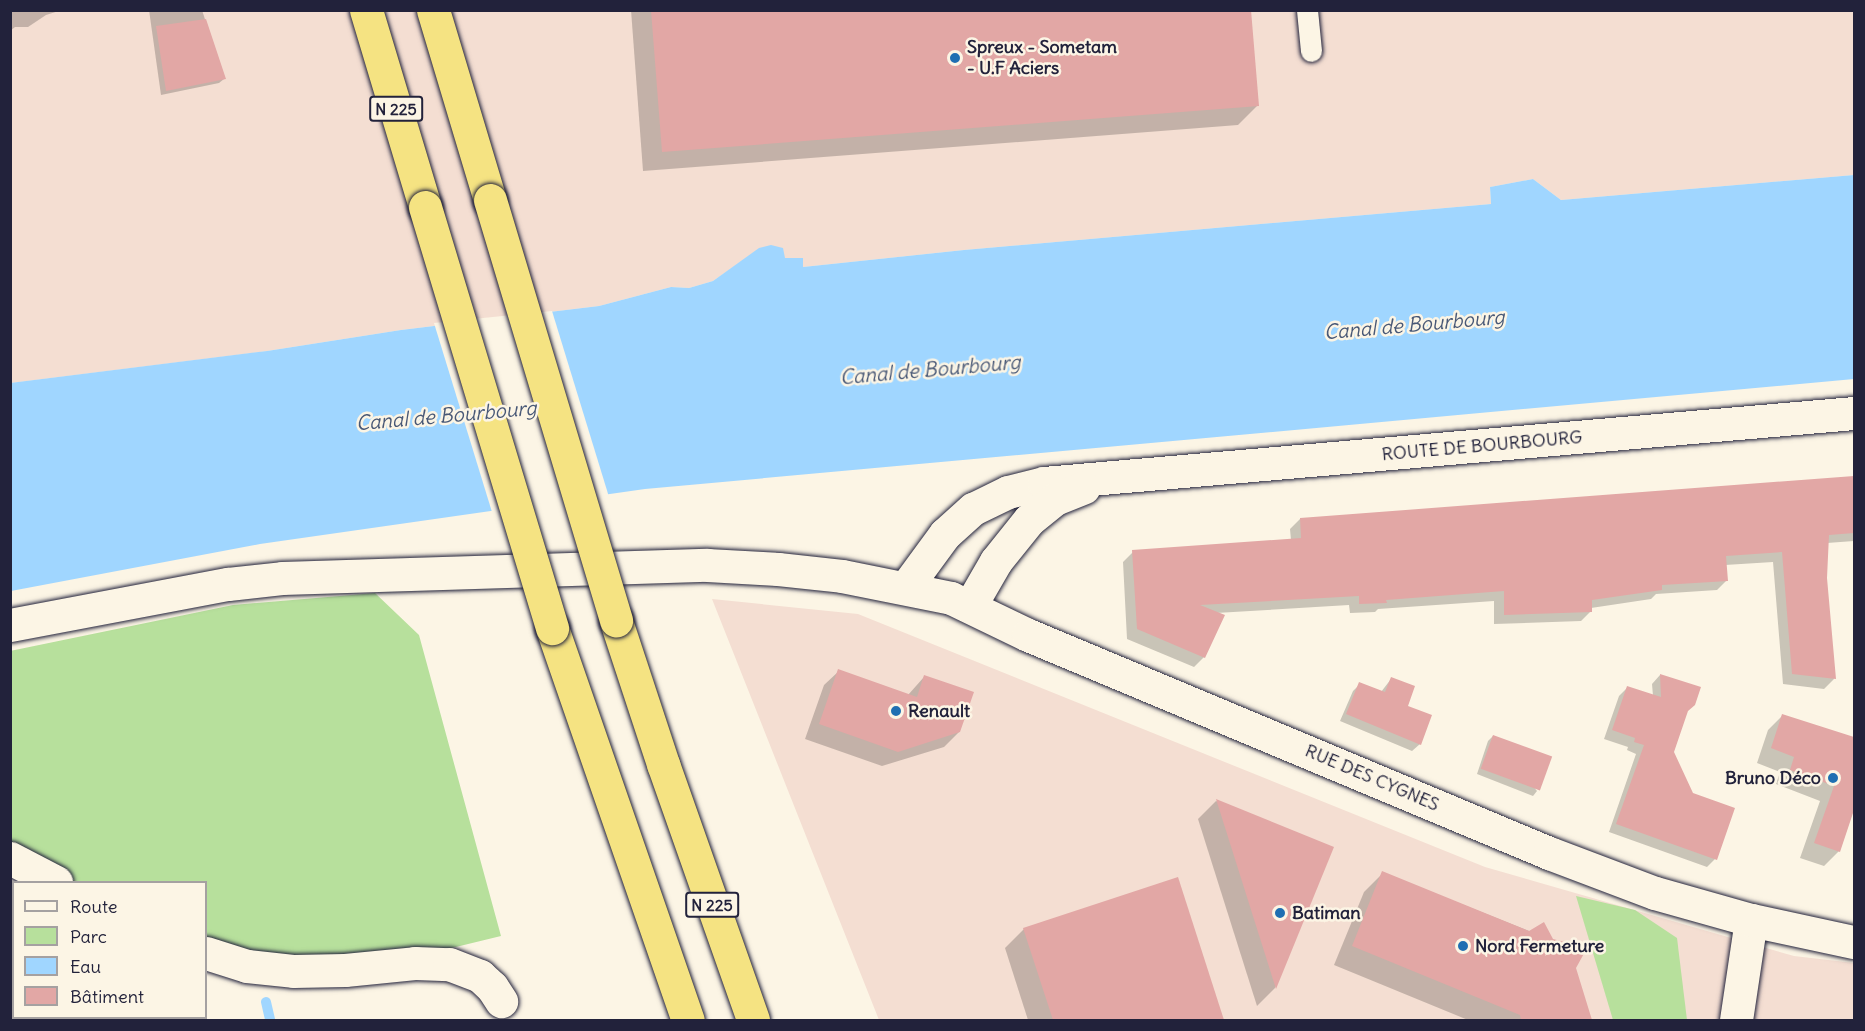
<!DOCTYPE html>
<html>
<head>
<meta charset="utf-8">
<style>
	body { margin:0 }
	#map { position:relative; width:1865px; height:1031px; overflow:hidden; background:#fcf5e5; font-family:Delius,sans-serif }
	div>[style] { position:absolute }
	.built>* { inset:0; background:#f4ded2 }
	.green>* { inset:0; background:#b7e09c }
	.water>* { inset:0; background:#a0d6ff }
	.pier>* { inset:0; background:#fcf5e5 }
	.shadow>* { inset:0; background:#0003 }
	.stream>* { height:10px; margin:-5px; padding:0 5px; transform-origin:5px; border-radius:5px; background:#a0d6ff }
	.building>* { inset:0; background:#e2a7a5; transform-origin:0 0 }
	.roads { filter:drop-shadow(0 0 2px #22223b) drop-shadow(0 0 2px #22223b) }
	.lane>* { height:21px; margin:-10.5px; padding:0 10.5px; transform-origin:10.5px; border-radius:10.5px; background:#fcf5e5 }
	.street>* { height:33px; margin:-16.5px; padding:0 16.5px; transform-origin:16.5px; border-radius:16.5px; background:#fcf5e5 }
	.secondary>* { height:33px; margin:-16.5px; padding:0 16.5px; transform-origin:16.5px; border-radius:16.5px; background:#fcf5e5 }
	.highway>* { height:33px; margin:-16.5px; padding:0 16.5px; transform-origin:16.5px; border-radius:16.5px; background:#f5e382 }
	.bridges { filter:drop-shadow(0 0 2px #22223b) drop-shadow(0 0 2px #22223b) }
	.highway-bridge>* { height:33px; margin:-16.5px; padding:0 16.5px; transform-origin:16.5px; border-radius:16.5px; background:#f5e382 }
	.dots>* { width:16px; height:16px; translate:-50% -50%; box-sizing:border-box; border:3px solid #fcf5e5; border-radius:50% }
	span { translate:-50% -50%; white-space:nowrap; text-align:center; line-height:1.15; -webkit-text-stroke:5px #fcf5e5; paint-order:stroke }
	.shield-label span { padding:2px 4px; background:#fcf5e5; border:2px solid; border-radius:4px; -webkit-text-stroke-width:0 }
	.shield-label { font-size:16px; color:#22223b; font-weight:700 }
	.poi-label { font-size:18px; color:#22223b; font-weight:700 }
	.left { translate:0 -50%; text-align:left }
	.right { translate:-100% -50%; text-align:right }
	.street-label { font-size:18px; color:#22223b }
	.water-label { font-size:20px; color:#485876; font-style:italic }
	.frame { position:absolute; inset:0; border:12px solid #22223b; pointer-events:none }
	.legend { position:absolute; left:12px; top:881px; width:195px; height:138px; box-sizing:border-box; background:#fcf5e5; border:2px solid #a5a1a1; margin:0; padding:8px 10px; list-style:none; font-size:18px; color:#22223b }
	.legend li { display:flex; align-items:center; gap:12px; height:30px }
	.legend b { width:30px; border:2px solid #a5a1a1 }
</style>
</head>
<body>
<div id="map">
	<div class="built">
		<div style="clip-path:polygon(10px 11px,1854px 11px,1854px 175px,1561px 200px,1533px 179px,1490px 187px,1491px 204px,964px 250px,803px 267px,759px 249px,713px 281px,689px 288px,671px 287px,599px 306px,401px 330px,267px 351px,11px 383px)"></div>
		<div style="clip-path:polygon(712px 599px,858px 614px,1485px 867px,1794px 956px,1854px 963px,1854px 1020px,879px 1020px)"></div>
	</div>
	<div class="green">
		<div style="clip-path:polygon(375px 593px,419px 635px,501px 936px,427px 954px,346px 960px,206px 948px,206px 882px,69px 882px,11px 850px,10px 651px,233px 605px)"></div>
		<div style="clip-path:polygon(1576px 896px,1635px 910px,1677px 938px,1687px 1020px,1613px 1020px)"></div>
	</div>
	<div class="water">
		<div style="clip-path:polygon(1854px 175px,1854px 379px,645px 489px,260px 544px,11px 591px,10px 383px,267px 351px,401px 330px,599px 306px,671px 287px,689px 288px,713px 281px,759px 248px,771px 245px,783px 248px,785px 258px,803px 258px,803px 267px,964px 250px,1491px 204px,1490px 187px,1533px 179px,1561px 200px)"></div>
	</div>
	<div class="pier">
		<div style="clip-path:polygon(552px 311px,609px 497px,492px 512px,434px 323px)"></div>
	</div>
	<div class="shadow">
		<div style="clip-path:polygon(11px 10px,62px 10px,46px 15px,28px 27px,15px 27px,10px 31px)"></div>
		<div style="clip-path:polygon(149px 10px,202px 10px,224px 79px,219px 83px,161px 95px)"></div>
		<div style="clip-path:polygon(631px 10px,1250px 10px,1257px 106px,1238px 125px,643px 171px)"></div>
		<div style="clip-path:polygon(1854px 477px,1854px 541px,1827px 543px,1826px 579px,1834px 679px,1824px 689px,1783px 684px,1773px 562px,1725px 565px,1727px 580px,1717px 590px,1656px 594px,1651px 599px,1591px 608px,1591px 611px,1581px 621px,1494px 624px,1494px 601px,1378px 609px,1375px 612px,1350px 613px,1349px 605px,1216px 613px,1204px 657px,1194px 667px,1127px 639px,1123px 562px,1133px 552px,1291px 540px,1290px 529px,1300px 519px)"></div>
		<div style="clip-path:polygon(839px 671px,908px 695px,924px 677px,959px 732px,944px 747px,882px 766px,805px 739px,824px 685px)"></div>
		<div style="clip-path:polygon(1660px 675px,1687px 711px,1673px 753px,1715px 859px,1707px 867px,1609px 832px,1636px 754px,1627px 750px,1628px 747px,1604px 739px,1619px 696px,1627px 688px,1653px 696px,1652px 684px)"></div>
		<div style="clip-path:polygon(1391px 679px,1406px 707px,1420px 744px,1412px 751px,1340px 721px,1353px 691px,1360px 684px,1381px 692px)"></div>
		<div style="clip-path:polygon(1783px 715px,1854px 739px,1854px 805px,1839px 851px,1824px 866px,1800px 858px,1820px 801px,1776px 784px,1780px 772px,1757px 763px,1768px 730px)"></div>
		<div style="clip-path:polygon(1493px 736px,1537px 791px,1533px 796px,1477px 774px,1488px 741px)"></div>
		<div style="clip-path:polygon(1216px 801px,1332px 848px,1275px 988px,1257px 1006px,1198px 819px)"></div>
		<div style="clip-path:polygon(1383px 873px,1552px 940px,1574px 968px,1591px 1020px,1468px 1020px,1334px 965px,1364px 892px)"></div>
		<div style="clip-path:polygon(1177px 879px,1222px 1020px,1028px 1020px,1005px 948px,1024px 929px)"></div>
	</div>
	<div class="stream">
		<div style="left:266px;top:1002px;width:18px;rotate:77deg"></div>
	</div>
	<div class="building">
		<div style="clip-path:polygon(651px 10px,1251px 10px,1259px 106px,662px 152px)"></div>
		<div style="clip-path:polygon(206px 19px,226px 79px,166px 91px,156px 26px)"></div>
		<div style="clip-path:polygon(1854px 476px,1854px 533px,1829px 535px,1827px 578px,1836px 679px,1792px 674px,1782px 552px,1726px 556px,1728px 581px,1662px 585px,1662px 590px,1592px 600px,1592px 612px,1504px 615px,1504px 591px,1386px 600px,1387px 603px,1359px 604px,1359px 596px,1200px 605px,1225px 615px,1205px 658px,1137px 629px,1132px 550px,1301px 538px,1300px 518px)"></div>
		<div style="clip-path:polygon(838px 669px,917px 697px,924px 675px,974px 692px,960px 732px,898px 752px,819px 724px)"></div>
		<div style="clip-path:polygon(1660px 674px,1701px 687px,1695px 705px,1688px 711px,1674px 752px,1693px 793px,1735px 808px,1717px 860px,1616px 824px,1644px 745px,1634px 742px,1635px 738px,1612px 730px,1627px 686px,1661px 697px)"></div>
		<div style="clip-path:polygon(1391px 677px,1415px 686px,1408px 706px,1432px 715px,1421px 745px,1346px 714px,1359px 682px,1385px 692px)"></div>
		<div style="clip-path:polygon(1782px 714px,1854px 737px,1854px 810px,1840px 852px,1814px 843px,1834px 786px,1790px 770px,1794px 757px,1771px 748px)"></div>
		<div style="left:1493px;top:735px;width:63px;height:36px;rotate:20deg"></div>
		<div style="clip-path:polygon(1216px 799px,1334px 847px,1276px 989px)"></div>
		<div style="clip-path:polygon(1382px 871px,1529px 931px,1544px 922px,1553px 939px,1587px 948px,1576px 968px,1592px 1020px,1521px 1020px,1520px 1015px,1352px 946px)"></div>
		<div style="clip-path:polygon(1178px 877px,1224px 1020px,1053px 1020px,1023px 928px)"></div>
	</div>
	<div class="roads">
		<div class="lane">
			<div style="left:1307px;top:10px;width:41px;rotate:84.4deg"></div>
		</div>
		<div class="street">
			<div style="left:906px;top:587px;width:66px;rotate:-53.7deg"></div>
			<div style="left:945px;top:534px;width:38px;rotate:-42deg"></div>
			<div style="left:973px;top:509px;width:39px;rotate:-26deg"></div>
			<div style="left:1008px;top:492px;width:37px;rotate:-14deg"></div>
			<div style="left:1044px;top:483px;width:813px;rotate:-4.94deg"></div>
			<div style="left:970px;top:606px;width:52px;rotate:-60deg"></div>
			<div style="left:996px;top:561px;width:53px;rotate:-51.2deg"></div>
			<div style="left:1029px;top:520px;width:33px;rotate:-39deg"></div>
			<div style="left:1055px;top:499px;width:31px;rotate:-22deg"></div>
			<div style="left:10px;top:858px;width:52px;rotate:27.6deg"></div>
			<div style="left:206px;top:953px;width:43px;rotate:17.6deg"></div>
			<div style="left:247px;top:966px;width:46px;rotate:6.2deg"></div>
			<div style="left:293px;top:971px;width:52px;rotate:-1.1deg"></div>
			<div style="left:345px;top:970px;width:70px;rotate:-5.7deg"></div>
			<div style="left:415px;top:963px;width:34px;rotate:2deg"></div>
			<div style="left:449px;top:964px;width:33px;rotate:21deg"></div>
			<div style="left:480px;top:976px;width:16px;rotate:43deg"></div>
			<div style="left:492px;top:987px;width:17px;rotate:57deg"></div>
			<div style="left:1736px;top:1020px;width:101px;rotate:-81.5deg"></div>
		</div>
		<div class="secondary">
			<div style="left:10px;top:625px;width:222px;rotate:-10.7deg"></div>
			<div style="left:228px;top:584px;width:54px;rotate:-6.3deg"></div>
			<div style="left:282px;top:578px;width:425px;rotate:-1.8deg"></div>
			<div style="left:707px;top:565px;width:71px;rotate:3.2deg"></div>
			<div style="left:778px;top:569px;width:64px;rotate:6.2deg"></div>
			<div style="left:842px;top:576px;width:111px;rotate:11.4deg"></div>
			<div style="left:951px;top:598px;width:85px;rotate:25.7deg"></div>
			<div style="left:1028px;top:635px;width:565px;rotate:22.71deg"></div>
			<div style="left:1549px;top:853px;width:113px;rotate:20.7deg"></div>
			<div style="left:1655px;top:893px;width:100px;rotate:15.7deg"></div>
			<div style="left:1751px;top:920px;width:105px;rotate:12.1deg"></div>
		</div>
		<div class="highway">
			<div style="left:366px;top:10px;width:206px;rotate:73.3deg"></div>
			<div style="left:433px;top:10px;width:198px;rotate:73.3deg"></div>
			<div style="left:616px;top:621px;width:151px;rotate:71.8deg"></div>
			<div style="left:663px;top:764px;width:271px;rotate:70.6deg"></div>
			<div style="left:552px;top:628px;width:415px;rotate:70.9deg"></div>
		</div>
	</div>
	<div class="bridges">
		<div class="highway-bridge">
			<div style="left:490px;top:200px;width:439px;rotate:73.3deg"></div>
			<div style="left:425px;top:207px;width:440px;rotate:73.2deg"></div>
		</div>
	</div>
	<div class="dots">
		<div style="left:955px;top:58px;background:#1f6fb2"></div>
		<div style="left:896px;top:711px;background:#1f6fb2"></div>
		<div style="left:1833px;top:778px;background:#1f6fb2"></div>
		<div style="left:1280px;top:913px;background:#1f6fb2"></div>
		<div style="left:1463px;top:946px;background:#1f6fb2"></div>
	</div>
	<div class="shield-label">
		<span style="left:396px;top:109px">N 225</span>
		<span style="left:712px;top:905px">N 225</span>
	</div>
	<div class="poi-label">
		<span class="left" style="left:967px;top:58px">Spreux - Sometam<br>- U.F Aciers</span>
		<span class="left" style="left:908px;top:711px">Renault</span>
		<span class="right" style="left:1821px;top:778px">Bruno Déco</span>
		<span class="left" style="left:1292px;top:913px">Batiman</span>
		<span class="left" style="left:1475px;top:946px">Nord Fermeture</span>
	</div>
	<div class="street-label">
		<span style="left:1482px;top:446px;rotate:-5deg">ROUTE DE BOURBOURG</span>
		<span style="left:1372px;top:778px;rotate:23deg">RUE DES CYGNES</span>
	</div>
	<div class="water-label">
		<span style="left:1414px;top:324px;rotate:-5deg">Canal de Bourbourg</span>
		<span style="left:930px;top:369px;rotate:-5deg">Canal de Bourbourg</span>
		<span style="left:446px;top:415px;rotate:-5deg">Canal de Bourbourg</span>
	</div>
	<div class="frame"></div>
	<ul class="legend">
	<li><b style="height:8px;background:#fcf5e5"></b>Route</li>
	<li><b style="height:16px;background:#b7e09c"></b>Parc</li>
	<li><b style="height:16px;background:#a0d6ff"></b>Eau</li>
	<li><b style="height:16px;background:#e2a7a5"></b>Bâtiment</li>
	</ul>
</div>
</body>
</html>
